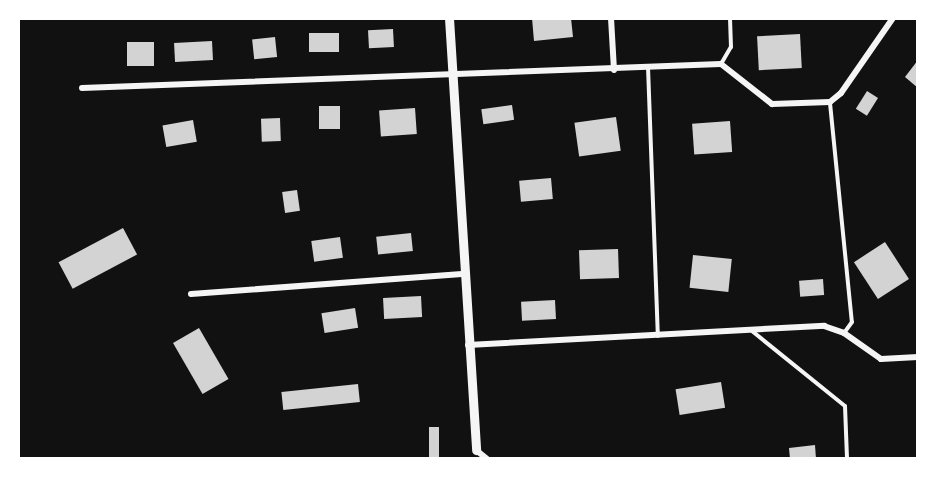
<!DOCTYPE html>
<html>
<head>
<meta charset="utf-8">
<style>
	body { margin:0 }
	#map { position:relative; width:936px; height:477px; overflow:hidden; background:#111; font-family:Commissioner,sans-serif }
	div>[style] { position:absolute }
	.building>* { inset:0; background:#d3d3d3; transform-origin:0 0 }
	.service>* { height:4px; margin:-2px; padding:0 2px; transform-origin:2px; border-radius:2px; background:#f5f5f5 }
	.minor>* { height:6px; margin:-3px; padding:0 3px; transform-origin:3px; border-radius:3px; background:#f5f5f5 }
	.tertiary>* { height:9px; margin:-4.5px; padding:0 4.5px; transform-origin:4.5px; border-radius:4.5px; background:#f5f5f5 }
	span { translate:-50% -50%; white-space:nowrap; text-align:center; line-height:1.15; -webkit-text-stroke:4.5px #fff; paint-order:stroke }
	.frame { position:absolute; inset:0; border:20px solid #fff; pointer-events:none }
</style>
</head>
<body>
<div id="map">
	<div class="building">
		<div style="clip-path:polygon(532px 18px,571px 18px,573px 37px,534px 41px)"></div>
		<div style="left:393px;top:29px;width:18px;height:25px;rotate:87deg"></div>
		<div style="left:309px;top:33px;width:30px;height:19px"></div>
		<div style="left:800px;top:34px;width:34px;height:43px;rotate:87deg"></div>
		<div style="left:275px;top:37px;width:20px;height:23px;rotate:84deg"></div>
		<div style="left:212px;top:41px;width:19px;height:38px;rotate:87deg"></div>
		<div style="left:127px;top:42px;width:27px;height:24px"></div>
		<div style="clip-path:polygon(918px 60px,918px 88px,905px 77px)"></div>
		<div style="left:867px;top:91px;width:13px;height:21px;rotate:32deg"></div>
		<div style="left:512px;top:105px;width:15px;height:31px;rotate:82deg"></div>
		<div style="left:340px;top:106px;width:23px;height:21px;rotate:90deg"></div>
		<div style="left:415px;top:108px;width:26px;height:36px;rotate:86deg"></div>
		<div style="left:616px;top:117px;width:34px;height:42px;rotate:82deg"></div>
		<div style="left:280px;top:118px;width:23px;height:19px;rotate:88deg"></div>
		<div style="left:193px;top:120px;width:22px;height:31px;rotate:80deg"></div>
		<div style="left:730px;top:121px;width:31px;height:38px;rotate:86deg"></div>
		<div style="left:551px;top:178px;width:21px;height:32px;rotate:85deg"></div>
		<div style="left:297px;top:190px;width:21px;height:15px;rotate:82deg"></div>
		<div style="left:123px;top:228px;width:30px;height:73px;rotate:62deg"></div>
		<div style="left:411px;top:233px;width:18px;height:35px;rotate:84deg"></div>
		<div style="left:340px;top:237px;width:21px;height:29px;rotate:82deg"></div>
		<div style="left:885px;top:242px;width:44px;height:37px;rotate:57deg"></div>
		<div style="left:618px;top:249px;width:29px;height:39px;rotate:88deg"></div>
		<div style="left:693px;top:255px;width:39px;height:33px;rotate:6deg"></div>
		<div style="left:823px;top:279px;width:16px;height:24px;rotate:86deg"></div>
		<div style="left:421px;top:296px;width:21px;height:38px;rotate:87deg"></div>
		<div style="left:555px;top:300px;width:19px;height:34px;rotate:87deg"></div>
		<div style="left:355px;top:308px;width:20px;height:34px;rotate:81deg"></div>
		<div style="left:199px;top:328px;width:59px;height:30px;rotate:60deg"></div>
		<div style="left:721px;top:382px;width:26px;height:46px;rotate:81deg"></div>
		<div style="left:358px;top:384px;width:18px;height:77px;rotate:84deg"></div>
		<div style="left:429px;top:427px;width:10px;height:32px"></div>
		<div style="clip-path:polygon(815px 445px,816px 459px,790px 459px,789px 448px)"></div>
	</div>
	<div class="service">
		<div style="left:721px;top:64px;width:20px;rotate:-60deg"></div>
		<div style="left:731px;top:47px;width:29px;rotate:-92deg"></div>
		<div style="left:648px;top:67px;width:269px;rotate:87.9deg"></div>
		<div style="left:830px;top:103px;width:220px;rotate:84.3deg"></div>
		<div style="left:852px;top:322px;width:14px;rotate:126deg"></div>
		<div style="left:752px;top:331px;width:119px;rotate:38.9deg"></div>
		<div style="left:845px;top:406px;width:53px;rotate:87.8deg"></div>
	</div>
	<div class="minor">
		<div style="left:611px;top:18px;width:52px;rotate:86.7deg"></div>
		<div style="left:82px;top:88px;width:639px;rotate:-2.15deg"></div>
		<div style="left:721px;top:64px;width:65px;rotate:38.1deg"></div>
		<div style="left:772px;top:104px;width:58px;rotate:-2deg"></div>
		<div style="left:830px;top:102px;width:14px;rotate:-39deg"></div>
		<div style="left:841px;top:93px;width:91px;rotate:-55.3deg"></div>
		<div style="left:191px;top:294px;width:275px;rotate:-4.2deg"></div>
		<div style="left:468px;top:345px;width:357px;rotate:-3.1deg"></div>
		<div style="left:824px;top:326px;width:21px;rotate:19deg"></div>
		<div style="left:844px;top:333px;width:45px;rotate:35.1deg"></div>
		<div style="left:881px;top:359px;width:37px;rotate:-3deg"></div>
		<div style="left:476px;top:450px;width:14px;rotate:39deg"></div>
	</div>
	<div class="tertiary">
		<div style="left:449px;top:18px;width:433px;rotate:86.4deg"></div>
	</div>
	<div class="frame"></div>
</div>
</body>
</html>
